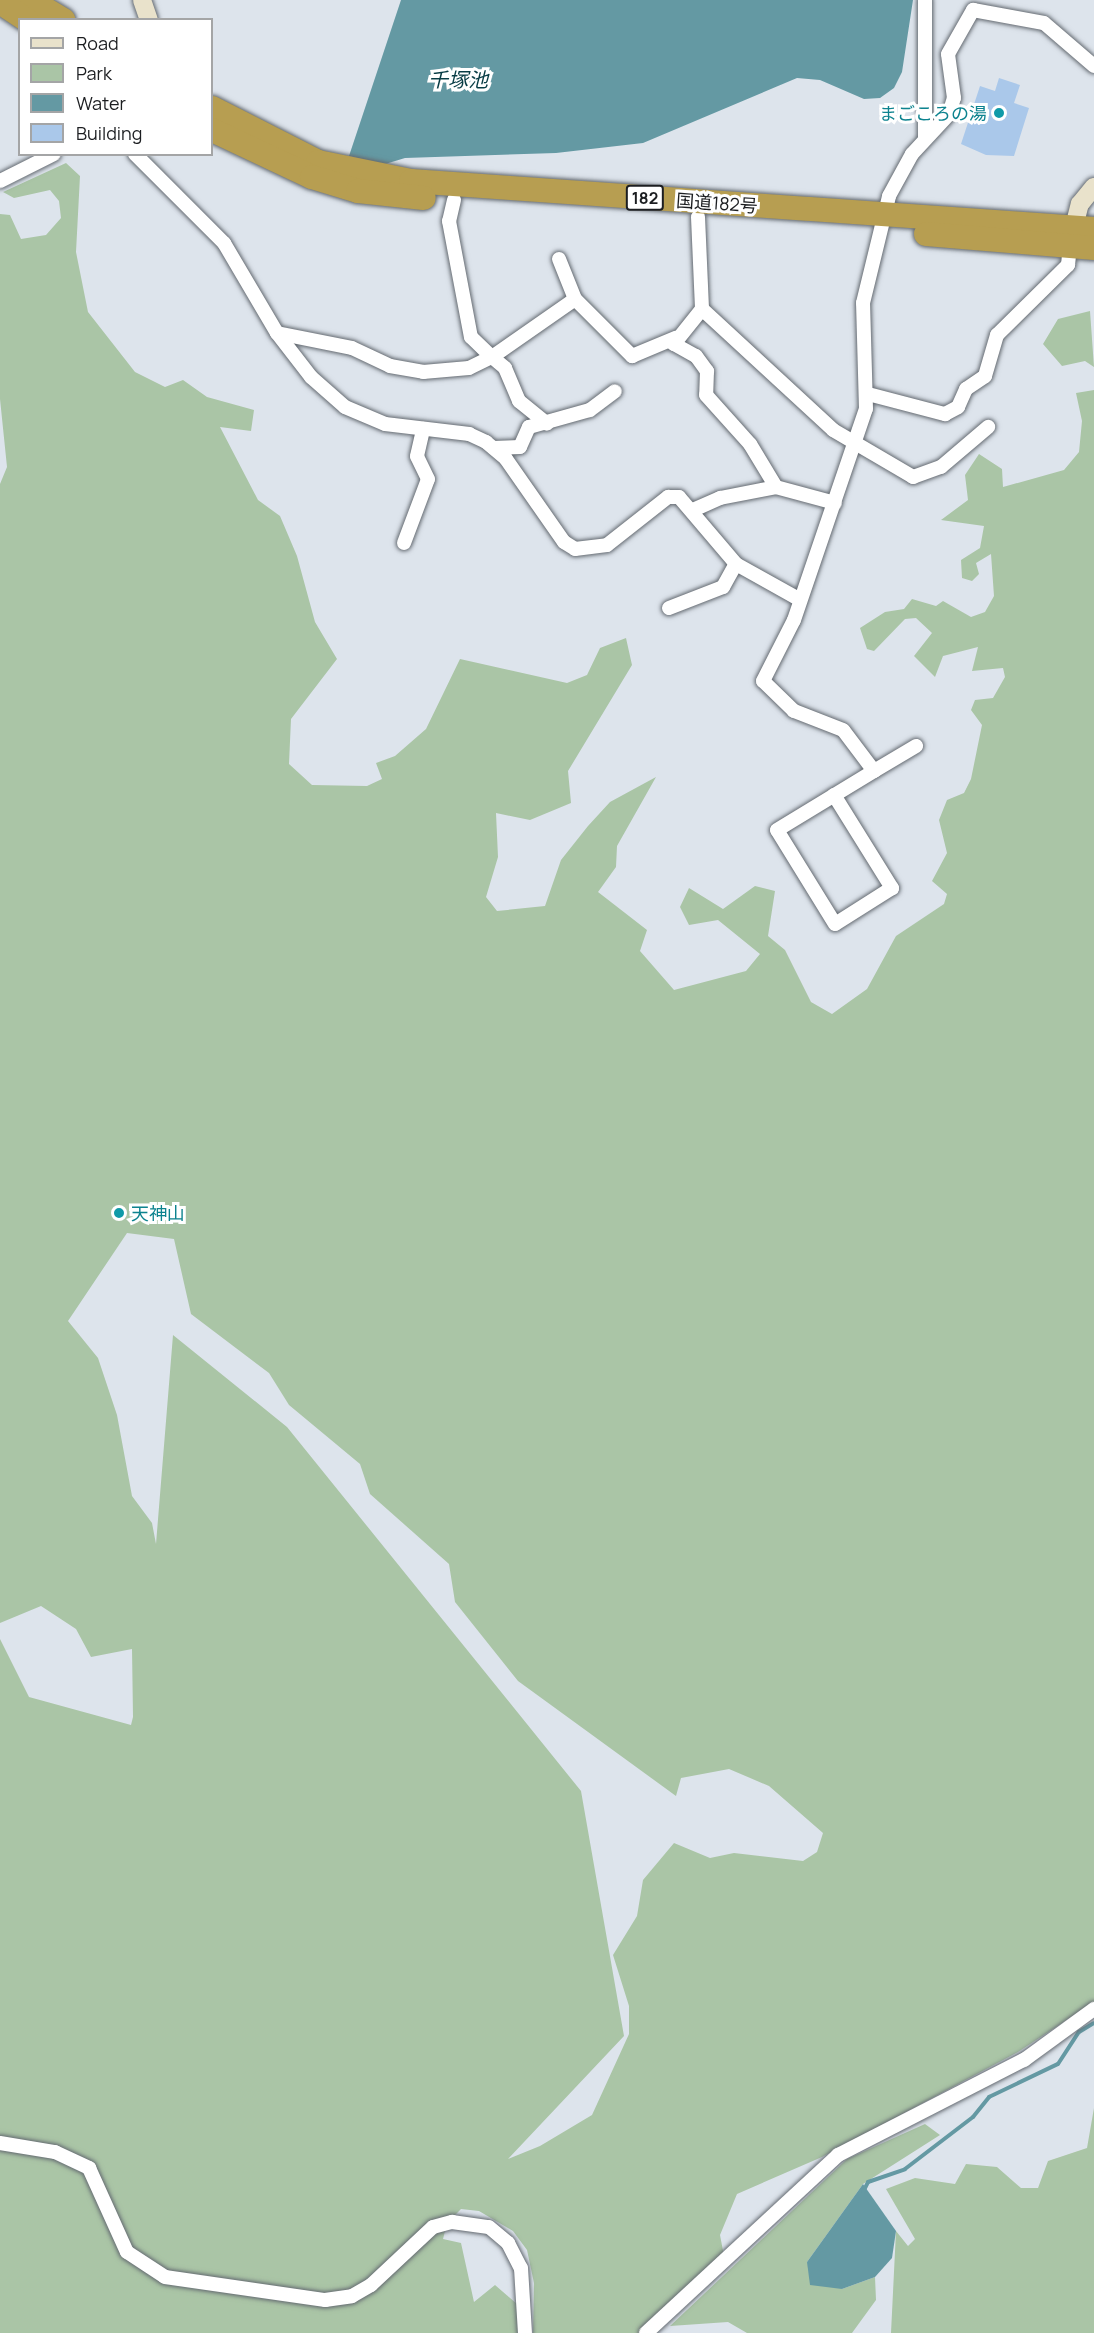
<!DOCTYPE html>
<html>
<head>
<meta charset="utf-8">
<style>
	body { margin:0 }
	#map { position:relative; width:1094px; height:2333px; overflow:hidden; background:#dde4ec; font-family:Manrope,"Noto Sans JP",sans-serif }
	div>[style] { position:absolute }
	.green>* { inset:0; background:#aac5a6 }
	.water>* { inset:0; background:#6499a3 }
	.stream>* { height:4px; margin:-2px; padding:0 2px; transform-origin:2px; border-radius:2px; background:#6499a3 }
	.building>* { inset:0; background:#aac8ea }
	.roads { filter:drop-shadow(0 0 2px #646a71) drop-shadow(0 0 2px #646a71) }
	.street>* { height:14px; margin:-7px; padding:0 7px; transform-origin:7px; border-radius:7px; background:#fff }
	.secondary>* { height:18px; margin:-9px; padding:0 9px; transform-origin:9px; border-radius:9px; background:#e9e2cb }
	.highway>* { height:24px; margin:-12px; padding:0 12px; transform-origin:12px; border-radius:12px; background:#b79e51 }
	.dots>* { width:16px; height:16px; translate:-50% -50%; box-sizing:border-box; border:3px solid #fff; border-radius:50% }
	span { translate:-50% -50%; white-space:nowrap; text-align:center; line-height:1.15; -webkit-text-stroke:6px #fff; paint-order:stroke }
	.shield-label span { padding:2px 4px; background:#fff; border:2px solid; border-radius:4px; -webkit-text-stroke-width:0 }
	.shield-label { font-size:16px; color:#1c1e21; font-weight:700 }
	.culture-label { font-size:18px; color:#0d838f }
	.right { translate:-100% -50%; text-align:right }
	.left { translate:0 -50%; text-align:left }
	.street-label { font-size:18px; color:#1c1e21 }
	.water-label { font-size:20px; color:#083c45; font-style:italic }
	.legend { position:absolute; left:18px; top:18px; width:195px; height:138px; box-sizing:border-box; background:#fff; border:2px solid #a4a5a6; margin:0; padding:8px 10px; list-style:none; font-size:18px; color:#1c1e21 }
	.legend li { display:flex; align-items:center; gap:12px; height:30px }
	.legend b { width:30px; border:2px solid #a4a5a6 }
</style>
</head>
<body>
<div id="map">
	<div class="green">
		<div style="clip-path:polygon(evenodd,66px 163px,80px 176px,76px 252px,88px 312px,135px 372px,165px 387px,183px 380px,207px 397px,254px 410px,251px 431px,220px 427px,258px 500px,280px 516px,297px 556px,315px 622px,337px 659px,291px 719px,289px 764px,312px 785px,367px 786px,382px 779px,376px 763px,395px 756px,426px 729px,460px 659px,567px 683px,587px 675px,600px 648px,626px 638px,632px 665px,568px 771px,571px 803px,530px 820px,496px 813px,498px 857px,486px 897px,497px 911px,545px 906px,561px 860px,588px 826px,610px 802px,656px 777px,617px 846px,616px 867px,598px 892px,647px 930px,640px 951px,674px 990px,746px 971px,760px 954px,718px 920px,689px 925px,680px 907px,689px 888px,723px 909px,755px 886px,775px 891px,768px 936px,785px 950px,811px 1002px,832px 1014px,867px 989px,896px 936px,944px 904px,947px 894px,932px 881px,947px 853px,939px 820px,947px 800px,964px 793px,971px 779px,982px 725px,971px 710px,975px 700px,993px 698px,1005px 677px,1003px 668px,972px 671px,978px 647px,943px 656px,935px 677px,914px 656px,932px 633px,916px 618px,905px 619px,874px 651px,867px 649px,860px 628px,885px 612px,904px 609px,912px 599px,936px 606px,943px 601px,971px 617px,985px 612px,994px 596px,991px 554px,976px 563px,979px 574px,972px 581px,962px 578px,961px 560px,980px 548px,984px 526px,941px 520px,968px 500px,965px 475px,979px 454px,1002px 469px,1003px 487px,1064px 470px,1079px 452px,1082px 421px,1076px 393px,1094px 390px,1094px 2002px,1018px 2052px,822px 2157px,737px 2194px,720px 2235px,724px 2256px,645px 2333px,533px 2333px,534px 2283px,527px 2250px,513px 2231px,479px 2211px,461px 2209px,447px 2223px,443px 2239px,461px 2243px,474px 2302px,495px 2285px,517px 2304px,518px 2333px,0 2333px,0 1639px,29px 1697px,131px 1725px,133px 1717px,132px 1649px,91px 1657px,76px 1629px,41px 1606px,0 1623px,0 484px,7px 467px,0 399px,0 214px,10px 215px,21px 239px,46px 235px,61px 218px,59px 201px,50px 190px,14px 198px,3px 192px,66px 163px,127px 1233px,174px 1239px,191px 1314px,269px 1373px,289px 1405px,360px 1464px,370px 1494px,449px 1564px,455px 1602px,518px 1681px,676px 1796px,681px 1778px,729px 1769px,769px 1786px,823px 1833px,817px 1852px,803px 1861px,734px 1853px,710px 1858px,674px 1843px,643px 1880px,637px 1916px,613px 1955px,629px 2006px,629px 2034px,592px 2115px,540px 2146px,508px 2159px,624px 2036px,581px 1791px,287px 1427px,173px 1335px,156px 1544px,152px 1523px,132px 1496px,117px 1415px,98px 1358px,68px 1321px,127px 1233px)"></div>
		<div style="clip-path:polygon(1090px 311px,1094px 367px,1085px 361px,1062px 366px,1043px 344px,1058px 319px)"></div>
		<div style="clip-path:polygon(1094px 2108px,1094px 2333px,891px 2333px,896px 2231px,908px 2246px,915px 2239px,886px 2189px,915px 2178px,955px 2184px,966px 2164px,997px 2167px,1021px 2188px,1038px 2188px,1048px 2161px,1087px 2148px)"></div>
		<div style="clip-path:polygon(925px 2124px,940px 2135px,863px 2184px,807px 2262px,842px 2289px,875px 2277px,876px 2300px,852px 2333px,747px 2333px,728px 2322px,670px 2326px,847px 2159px)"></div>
	</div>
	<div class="water">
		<div style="clip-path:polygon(401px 0,913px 0,902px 72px,894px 88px,880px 98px,864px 99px,820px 80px,797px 78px,643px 143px,556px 153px,405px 158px,382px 165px,349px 156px)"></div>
		<div style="clip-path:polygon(863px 2184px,896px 2231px,892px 2258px,875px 2277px,842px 2289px,810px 2285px,807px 2262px)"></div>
	</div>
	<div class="stream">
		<div style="left:863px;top:2192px;width:11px;rotate:-63deg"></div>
		<div style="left:868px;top:2182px;width:39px;rotate:-19deg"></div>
		<div style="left:905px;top:2169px;width:86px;rotate:-37.4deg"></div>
		<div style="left:973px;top:2117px;width:26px;rotate:-51deg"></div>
		<div style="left:989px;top:2097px;width:76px;rotate:-25.6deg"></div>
		<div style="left:1058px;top:2064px;width:38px;rotate:-57deg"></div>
		<div style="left:1079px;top:2032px;width:17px;rotate:-31deg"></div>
	</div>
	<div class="building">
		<div style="clip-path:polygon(999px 78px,1020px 85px,1014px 103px,1029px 108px,1014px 156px,986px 155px,961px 144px,980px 86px,995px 91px)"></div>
	</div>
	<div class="roads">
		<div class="street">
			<div style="left:925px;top:139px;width:139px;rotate:-90deg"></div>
			<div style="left:135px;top:154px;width:126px;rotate:45deg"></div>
			<div style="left:224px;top:243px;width:104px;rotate:59.5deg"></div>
			<div style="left:277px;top:333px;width:56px;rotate:52.3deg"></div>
			<div style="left:311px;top:377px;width:45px;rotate:41.4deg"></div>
			<div style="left:345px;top:407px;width:43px;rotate:23deg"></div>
			<div style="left:385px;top:424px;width:85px;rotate:6.8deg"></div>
			<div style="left:469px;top:434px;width:19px;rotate:25deg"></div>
			<div style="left:486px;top:442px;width:26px;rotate:40deg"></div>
			<div style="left:506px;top:459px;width:101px;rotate:55.1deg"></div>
			<div style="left:564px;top:542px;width:13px;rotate:32deg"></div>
			<div style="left:575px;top:549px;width:32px;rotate:-7deg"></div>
			<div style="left:607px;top:545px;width:78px;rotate:-38.2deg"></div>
			<div style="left:668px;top:497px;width:11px"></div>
			<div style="left:679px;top:497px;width:88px;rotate:49.6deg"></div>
			<div style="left:736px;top:564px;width:72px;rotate:29.1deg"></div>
			<div style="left:0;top:181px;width:60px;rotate:-26.6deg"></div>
			<div style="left:454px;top:200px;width:22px;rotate:103deg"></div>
			<div style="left:449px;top:221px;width:118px;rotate:79.3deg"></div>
			<div style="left:471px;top:337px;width:29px;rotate:44deg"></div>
			<div style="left:492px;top:357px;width:101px;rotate:-34.9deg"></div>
			<div style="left:698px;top:217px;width:92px;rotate:87.5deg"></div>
			<div style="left:702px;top:309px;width:45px;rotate:128.7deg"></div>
			<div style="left:674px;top:344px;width:25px;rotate:29deg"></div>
			<div style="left:696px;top:356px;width:19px;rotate:54deg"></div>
			<div style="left:707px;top:371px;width:24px;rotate:92deg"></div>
			<div style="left:706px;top:395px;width:66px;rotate:48.1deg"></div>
			<div style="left:750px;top:444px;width:50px;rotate:58.8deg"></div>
			<div style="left:559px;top:259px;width:43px;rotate:68.2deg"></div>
			<div style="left:575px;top:299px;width:81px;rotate:45deg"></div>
			<div style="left:632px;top:356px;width:47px;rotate:-22.7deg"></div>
			<div style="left:702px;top:309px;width:178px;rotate:42.7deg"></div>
			<div style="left:833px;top:430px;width:93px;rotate:30.4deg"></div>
			<div style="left:913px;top:477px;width:30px;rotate:-20deg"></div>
			<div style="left:941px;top:467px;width:62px;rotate:-40.4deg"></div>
			<div style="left:277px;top:333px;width:76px;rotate:11.3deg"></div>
			<div style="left:352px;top:348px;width:42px;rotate:25.3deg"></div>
			<div style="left:390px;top:366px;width:34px;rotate:10deg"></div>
			<div style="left:423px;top:372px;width:46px;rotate:-5deg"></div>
			<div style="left:469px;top:368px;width:25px;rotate:-26deg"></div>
			<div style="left:492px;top:357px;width:17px;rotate:40deg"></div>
			<div style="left:505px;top:368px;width:36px;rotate:67deg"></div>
			<div style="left:519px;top:401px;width:36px;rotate:39deg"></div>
			<div style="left:868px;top:394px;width:80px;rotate:14.6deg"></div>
			<div style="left:945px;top:414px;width:15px;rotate:-28deg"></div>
			<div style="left:958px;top:407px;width:20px;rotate:-66deg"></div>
			<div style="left:966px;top:389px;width:23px;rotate:-34deg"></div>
			<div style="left:985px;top:376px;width:43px;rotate:-73.7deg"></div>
			<div style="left:997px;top:335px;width:100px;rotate:-44.6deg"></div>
			<div style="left:1068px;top:265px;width:19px;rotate:-84deg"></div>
			<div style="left:494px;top:448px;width:26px;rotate:-2deg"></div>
			<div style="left:520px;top:447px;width:22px;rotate:-66deg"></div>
			<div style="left:529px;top:427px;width:63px;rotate:-15.6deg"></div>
			<div style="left:590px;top:410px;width:31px;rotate:-37deg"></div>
			<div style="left:693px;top:510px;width:30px;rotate:-24deg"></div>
			<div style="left:720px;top:498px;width:57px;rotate:-11.1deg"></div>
			<div style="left:776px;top:487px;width:61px;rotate:15.2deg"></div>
			<div style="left:404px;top:543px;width:68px;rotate:-69.4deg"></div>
			<div style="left:428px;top:479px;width:25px;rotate:-116deg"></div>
			<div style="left:417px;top:456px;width:28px;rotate:-77deg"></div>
			<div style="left:669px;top:608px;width:58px;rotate:-21.3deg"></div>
			<div style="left:723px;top:587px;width:26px;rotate:-61deg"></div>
			<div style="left:874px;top:771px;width:51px;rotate:-127.1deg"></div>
			<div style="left:843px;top:730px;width:53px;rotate:-158.8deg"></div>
			<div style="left:794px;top:711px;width:43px;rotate:-135.9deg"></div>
			<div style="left:763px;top:681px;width:68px;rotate:-63.1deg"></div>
			<div style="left:794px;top:620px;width:223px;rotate:-71.2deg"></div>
			<div style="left:866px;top:409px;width:106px;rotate:-91.6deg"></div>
			<div style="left:863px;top:303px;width:110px;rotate:-76.3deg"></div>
			<div style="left:889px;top:196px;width:48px;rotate:-61.3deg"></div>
			<div style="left:912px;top:154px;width:54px;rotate:-47.2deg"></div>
			<div style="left:949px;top:114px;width:17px;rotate:-73deg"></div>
			<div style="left:954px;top:98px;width:44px;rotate:-97.8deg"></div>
			<div style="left:948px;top:54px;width:51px;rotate:-60.4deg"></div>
			<div style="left:973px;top:10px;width:72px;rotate:10.4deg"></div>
			<div style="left:1044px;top:23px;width:66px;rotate:40.7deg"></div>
			<div style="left:834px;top:795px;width:110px;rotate:58.1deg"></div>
			<div style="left:892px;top:888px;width:67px;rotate:147.7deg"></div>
			<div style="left:835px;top:924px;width:110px;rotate:-121.7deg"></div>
			<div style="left:777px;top:830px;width:114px;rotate:-31.3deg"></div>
			<div style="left:874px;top:771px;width:49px;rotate:-30.8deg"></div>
			<div style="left:0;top:2143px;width:56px;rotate:9.3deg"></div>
			<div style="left:55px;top:2152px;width:38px;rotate:25deg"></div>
			<div style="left:89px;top:2168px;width:92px;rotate:65.7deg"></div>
			<div style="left:127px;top:2252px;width:45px;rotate:33.3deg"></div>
			<div style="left:165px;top:2277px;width:162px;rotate:8.2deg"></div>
			<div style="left:325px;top:2300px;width:27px;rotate:-8deg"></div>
			<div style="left:352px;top:2296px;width:22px;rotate:-30deg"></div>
			<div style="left:371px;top:2285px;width:85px;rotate:-43.1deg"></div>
			<div style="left:433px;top:2227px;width:20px;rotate:-15deg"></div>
			<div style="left:452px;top:2222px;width:37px;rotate:8deg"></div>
			<div style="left:489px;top:2227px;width:25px;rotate:40deg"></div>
			<div style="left:508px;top:2243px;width:28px;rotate:63deg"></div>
			<div style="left:521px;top:2268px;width:65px;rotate:86.5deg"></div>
			<div style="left:646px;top:2333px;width:262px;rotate:-42.8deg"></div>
			<div style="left:838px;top:2155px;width:209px;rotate:-27.1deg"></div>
			<div style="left:1024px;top:2060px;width:87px;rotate:-36.1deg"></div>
		</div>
		<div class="secondary">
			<div style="left:142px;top:0;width:21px;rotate:71deg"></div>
			<div style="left:1071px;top:239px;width:36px;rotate:-76deg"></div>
			<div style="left:1080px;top:204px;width:22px;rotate:-51deg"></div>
		</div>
		<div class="highway">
			<div style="left:30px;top:0;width:39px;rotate:31deg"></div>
			<div style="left:0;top:2px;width:32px;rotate:34deg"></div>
			<div style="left:212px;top:108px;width:119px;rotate:27deg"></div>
			<div style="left:318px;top:162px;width:95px;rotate:11.5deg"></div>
			<div style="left:411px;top:181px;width:685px;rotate:4.02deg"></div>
			<div style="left:212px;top:130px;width:110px;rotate:25.2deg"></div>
			<div style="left:312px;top:177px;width:48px;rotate:16.9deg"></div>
			<div style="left:358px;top:191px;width:66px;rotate:6.1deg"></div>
			<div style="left:926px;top:234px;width:169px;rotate:4.8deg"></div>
		</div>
	</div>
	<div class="dots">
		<div style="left:999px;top:113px;background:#0f9aa8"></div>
		<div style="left:119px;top:1213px;background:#0f9aa8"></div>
	</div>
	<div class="shield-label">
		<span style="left:645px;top:198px">182</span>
	</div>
	<div class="culture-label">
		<span class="right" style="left:987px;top:113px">まごころの湯</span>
		<span class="left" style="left:131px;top:1213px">天神山</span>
	</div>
	<div class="street-label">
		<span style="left:717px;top:203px;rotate:4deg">国道182号</span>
	</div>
	<div class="water-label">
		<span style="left:458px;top:79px">千塚池</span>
	</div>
	<ul class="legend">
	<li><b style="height:8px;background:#e9e2cb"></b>Road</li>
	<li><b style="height:16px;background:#aac5a6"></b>Park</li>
	<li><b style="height:16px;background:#6499a3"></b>Water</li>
	<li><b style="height:16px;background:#aac8ea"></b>Building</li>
	</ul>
</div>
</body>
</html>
